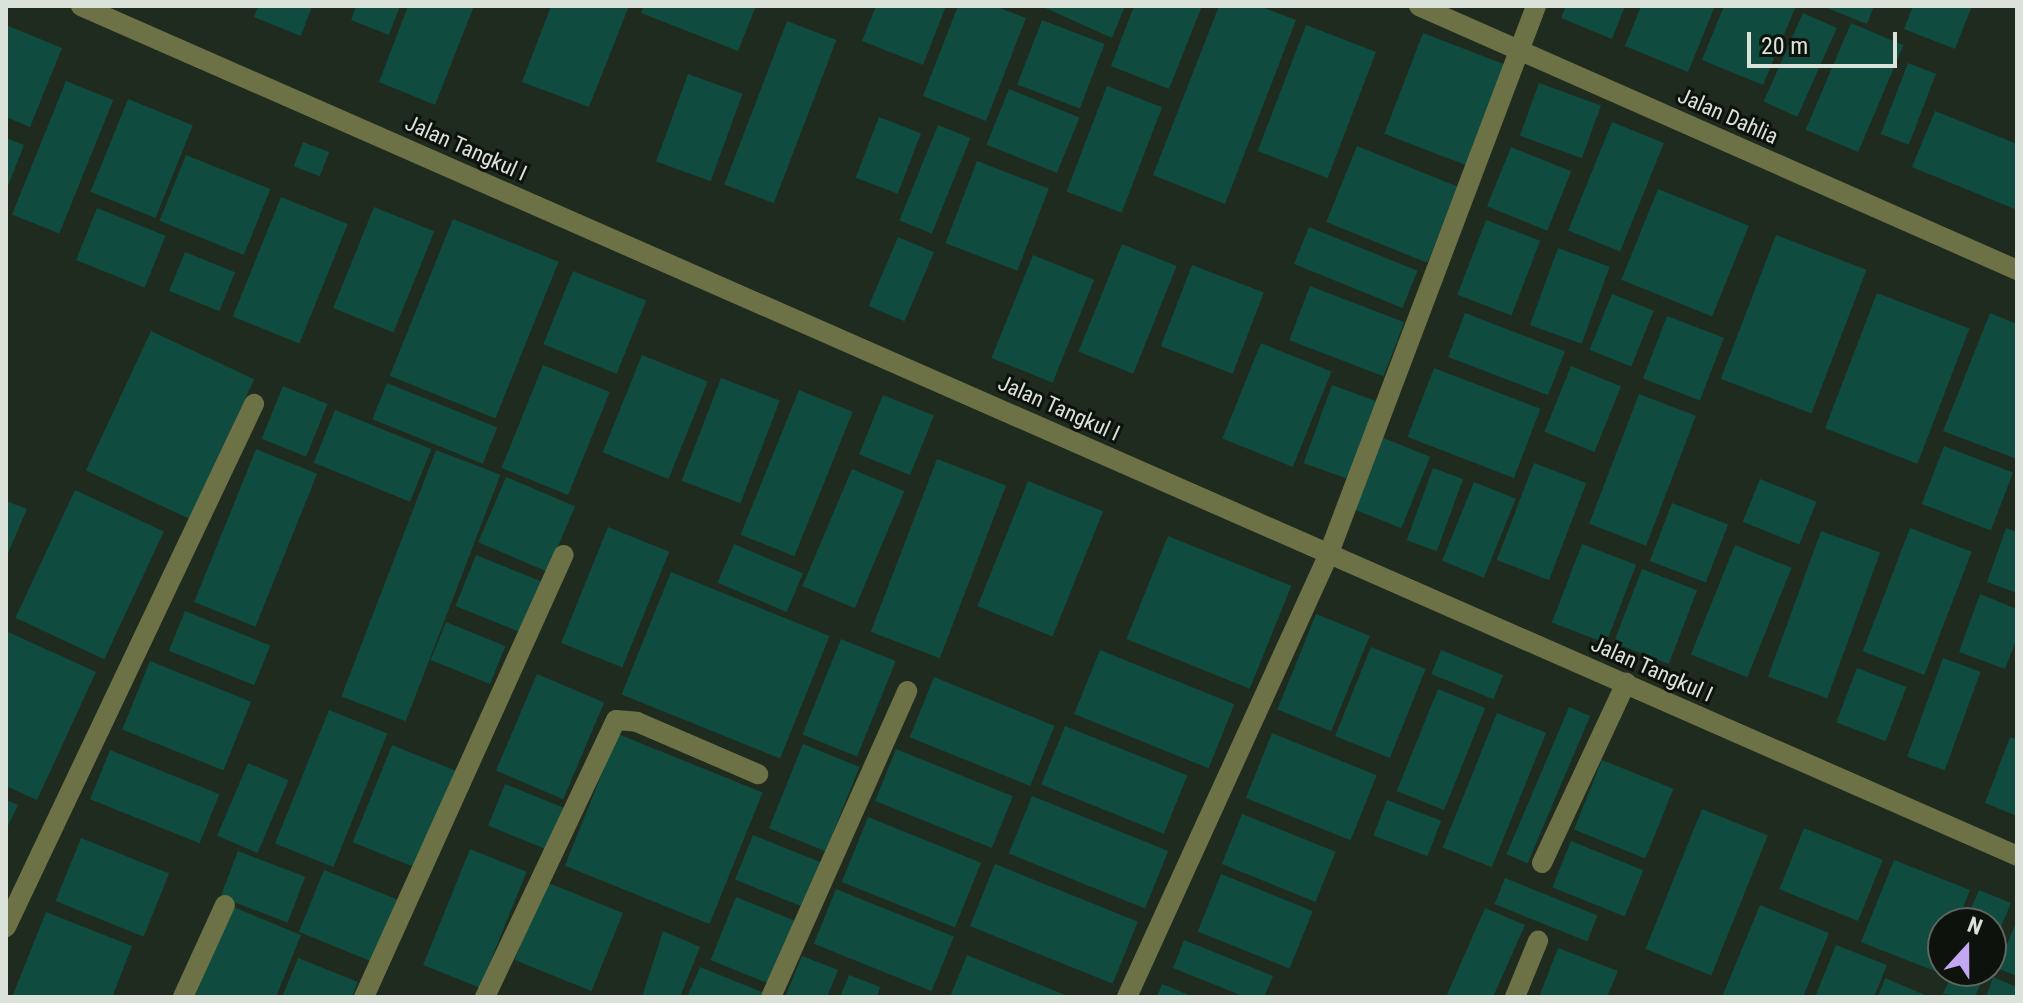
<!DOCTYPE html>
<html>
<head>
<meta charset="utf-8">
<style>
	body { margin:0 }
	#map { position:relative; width:2023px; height:1003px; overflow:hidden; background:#1f2b1f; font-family:"Roboto Condensed",sans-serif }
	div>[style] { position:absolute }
	.building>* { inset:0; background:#0f4b3f; transform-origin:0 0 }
	.minor>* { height:20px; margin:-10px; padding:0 10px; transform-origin:10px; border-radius:10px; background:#6c7146 }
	span { translate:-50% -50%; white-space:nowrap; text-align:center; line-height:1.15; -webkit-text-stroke:6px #0d120d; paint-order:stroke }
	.street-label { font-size:22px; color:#dae2d9 }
	.frame { position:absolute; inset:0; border:8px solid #dae2d9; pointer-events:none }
	.north { position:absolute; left:1927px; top:907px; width:80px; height:80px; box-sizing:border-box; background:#0d120d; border:2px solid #5f655f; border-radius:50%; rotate:21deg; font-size:22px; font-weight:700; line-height:32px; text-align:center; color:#dae2d9 }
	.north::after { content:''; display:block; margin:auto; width:28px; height:36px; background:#c2a8f2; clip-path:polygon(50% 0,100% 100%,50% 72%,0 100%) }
	.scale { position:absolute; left:1747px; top:32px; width:150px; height:36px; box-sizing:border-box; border:4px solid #dae2d9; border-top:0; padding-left:10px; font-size:24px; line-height:28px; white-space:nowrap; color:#dae2d9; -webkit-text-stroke:6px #0d120d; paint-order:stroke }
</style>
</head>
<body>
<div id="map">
	<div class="building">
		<div style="clip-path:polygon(258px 6px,312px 6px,301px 36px,254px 17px)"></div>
		<div style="clip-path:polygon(356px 6px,400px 6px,389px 35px,351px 20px)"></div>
		<div style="clip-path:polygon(408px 6px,474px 6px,435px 105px,379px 82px)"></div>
		<div style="clip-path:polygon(551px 6px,629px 6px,589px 107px,522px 82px)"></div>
		<div style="clip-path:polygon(644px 6px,756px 6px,738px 51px,641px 13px)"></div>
		<div style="clip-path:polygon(876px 6px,946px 6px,923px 65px,862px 41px)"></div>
		<div style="clip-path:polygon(958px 6px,995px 6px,1026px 18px,986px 121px,923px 96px)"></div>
		<div style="clip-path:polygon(1041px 6px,1125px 6px,1112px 38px)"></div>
		<div style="clip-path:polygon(1134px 6px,1202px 6px,1169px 89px,1111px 66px)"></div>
		<div style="clip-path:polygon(1219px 6px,1259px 6px,1296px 20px,1225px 204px,1153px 175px)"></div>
		<div style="clip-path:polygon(1566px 6px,1625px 6px,1612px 39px,1561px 18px)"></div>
		<div style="clip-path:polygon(1641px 6px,1715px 6px,1688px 72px,1625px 46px)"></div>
		<div style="clip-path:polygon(1724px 6px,1796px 6px,1763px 85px,1702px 60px)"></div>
		<div style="clip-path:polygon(1822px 6px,1874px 6px,1867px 24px)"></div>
		<div style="clip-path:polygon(1913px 6px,1972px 6px,1955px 49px,1904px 29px)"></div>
		<div style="left:1803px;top:13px;width:37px;height:97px;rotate:24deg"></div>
		<div style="left:1042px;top:20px;width:67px;height:69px;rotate:21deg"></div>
		<div style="left:787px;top:21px;width:53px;height:175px;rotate:21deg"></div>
		<div style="left:1851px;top:23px;width:57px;height:116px;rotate:23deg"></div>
		<div style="clip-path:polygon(6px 25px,62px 48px,30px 127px,6px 117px)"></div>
		<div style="left:1306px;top:25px;width:75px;height:135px;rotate:21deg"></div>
		<div style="left:1423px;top:33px;width:89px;height:108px;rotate:21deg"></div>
		<div style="left:1908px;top:63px;width:30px;height:76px;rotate:21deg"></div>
		<div style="left:688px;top:74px;width:58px;height:93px;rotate:20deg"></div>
		<div style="left:66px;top:81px;width:51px;height:144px;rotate:22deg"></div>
		<div style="left:1539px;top:83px;width:66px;height:56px;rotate:20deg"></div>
		<div style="left:1107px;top:86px;width:59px;height:113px;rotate:21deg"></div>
		<div style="left:1009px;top:89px;width:76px;height:60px;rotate:22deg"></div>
		<div style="left:128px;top:99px;width:70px;height:100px;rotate:22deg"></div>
		<div style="clip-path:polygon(1935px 111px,2017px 144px,2017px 210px,1912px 167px)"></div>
		<div style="left:879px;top:117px;width:45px;height:65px;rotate:21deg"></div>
		<div style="left:1612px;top:122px;width:56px;height:117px;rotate:22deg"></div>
		<div style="left:938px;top:125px;width:35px;height:103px;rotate:22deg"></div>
		<div style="clip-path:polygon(6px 138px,24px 145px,6px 191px)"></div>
		<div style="left:303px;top:142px;width:28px;height:26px;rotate:21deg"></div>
		<div style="left:1357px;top:146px;width:109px;height:82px;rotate:22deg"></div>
		<div style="left:1511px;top:147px;width:65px;height:64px;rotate:22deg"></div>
		<div style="left:186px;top:155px;width:91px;height:71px;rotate:22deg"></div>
		<div style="left:977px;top:161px;width:77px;height:88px;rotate:21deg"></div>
		<div style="left:1658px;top:189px;width:98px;height:98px;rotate:22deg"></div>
		<div style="left:281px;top:197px;width:72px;height:129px;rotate:22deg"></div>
		<div style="left:374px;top:207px;width:65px;height:109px;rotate:22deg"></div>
		<div style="left:97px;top:208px;width:74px;height:56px;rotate:22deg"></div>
		<div style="left:453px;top:219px;width:114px;height:169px;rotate:22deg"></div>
		<div style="left:1486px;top:220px;width:58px;height:80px;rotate:21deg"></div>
		<div style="left:1309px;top:227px;width:117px;height:40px;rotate:22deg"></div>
		<div style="left:1776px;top:235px;width:97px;height:154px;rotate:21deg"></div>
		<div style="left:898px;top:237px;width:39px;height:75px;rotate:23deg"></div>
		<div style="left:1122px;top:244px;width:59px;height:116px;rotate:22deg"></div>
		<div style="left:1558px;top:248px;width:55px;height:82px;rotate:20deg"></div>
		<div style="left:185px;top:252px;width:54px;height:42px;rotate:22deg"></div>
		<div style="left:1033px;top:255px;width:66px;height:111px;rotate:22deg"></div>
		<div style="left:1192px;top:265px;width:77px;height:87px;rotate:21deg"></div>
		<div style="left:573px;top:271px;width:79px;height:79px;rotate:22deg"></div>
		<div style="left:1310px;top:286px;width:101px;height:58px;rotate:21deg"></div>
		<div style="left:1877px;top:293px;width:99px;height:145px;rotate:21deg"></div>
		<div style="left:1612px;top:294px;width:45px;height:60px;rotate:22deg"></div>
		<div style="left:1465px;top:313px;width:107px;height:47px;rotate:21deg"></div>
		<div style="clip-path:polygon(1990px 313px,2017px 324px,2017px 459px,1943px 431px)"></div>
		<div style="left:1667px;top:316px;width:61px;height:67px;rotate:21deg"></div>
		<div style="left:151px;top:331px;width:114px;height:154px;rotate:25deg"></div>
		<div style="left:1261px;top:343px;width:76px;height:103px;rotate:22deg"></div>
		<div style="left:642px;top:355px;width:71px;height:105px;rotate:22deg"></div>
		<div style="left:543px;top:365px;width:72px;height:111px;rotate:22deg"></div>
		<div style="left:1571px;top:366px;width:54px;height:71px;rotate:22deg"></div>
		<div style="left:1434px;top:368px;width:114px;height:74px;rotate:21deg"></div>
		<div style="left:721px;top:378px;width:63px;height:110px;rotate:21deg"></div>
		<div style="left:387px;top:383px;width:119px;height:39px;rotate:22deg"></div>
		<div style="left:1332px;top:385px;width:49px;height:83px;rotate:20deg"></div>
		<div style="left:283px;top:386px;width:48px;height:57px;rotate:22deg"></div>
		<div style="left:799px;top:390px;width:58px;height:156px;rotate:22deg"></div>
		<div style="left:1639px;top:394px;width:61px;height:139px;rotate:21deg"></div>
		<div style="left:883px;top:395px;width:55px;height:64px;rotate:22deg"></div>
		<div style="left:335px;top:410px;width:104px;height:57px;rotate:22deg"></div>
		<div style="left:1381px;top:437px;width:53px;height:77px;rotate:22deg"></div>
		<div style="left:1944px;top:446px;width:74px;height:62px;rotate:21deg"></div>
		<div style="left:256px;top:449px;width:66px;height:165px;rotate:22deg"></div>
		<div style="left:436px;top:450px;width:69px;height:264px;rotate:21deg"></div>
		<div style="left:937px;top:459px;width:74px;height:185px;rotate:21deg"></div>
		<div style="left:1534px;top:463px;width:56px;height:104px;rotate:21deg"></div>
		<div style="left:1433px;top:468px;width:32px;height:77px;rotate:20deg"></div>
		<div style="left:852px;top:469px;width:57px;height:127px;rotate:23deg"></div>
		<div style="left:506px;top:477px;width:75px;height:71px;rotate:23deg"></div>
		<div style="left:1760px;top:479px;width:61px;height:46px;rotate:22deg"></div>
		<div style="left:1028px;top:481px;width:81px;height:135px;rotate:22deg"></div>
		<div style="left:1474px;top:482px;width:45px;height:85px;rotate:22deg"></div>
		<div style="left:75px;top:490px;width:98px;height:141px;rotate:25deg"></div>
		<div style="clip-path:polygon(6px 501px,27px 509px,6px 558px)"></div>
		<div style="left:1672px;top:503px;width:60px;height:62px;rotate:21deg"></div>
		<div style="left:608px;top:527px;width:66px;height:125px;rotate:22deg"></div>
		<div style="left:1910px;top:528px;width:66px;height:132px;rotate:21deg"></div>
		<div style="clip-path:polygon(2006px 528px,2017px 532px,2017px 593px,1987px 582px)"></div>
		<div style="left:1821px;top:531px;width:63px;height:155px;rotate:20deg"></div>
		<div style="left:1168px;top:536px;width:133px;height:111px;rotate:22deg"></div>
		<div style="left:734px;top:544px;width:75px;height:42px;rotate:23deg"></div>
		<div style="left:1582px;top:544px;width:58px;height:84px;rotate:21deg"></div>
		<div style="left:1735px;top:545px;width:61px;height:118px;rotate:22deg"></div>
		<div style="left:476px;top:555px;width:72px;height:55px;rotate:22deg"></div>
		<div style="left:1642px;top:569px;width:59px;height:79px;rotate:21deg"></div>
		<div style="left:671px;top:572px;width:171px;height:132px;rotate:22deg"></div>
		<div style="clip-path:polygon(1980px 594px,2017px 609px,2017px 638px,2005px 669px,1959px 652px)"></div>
		<div style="left:185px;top:611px;width:92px;height:43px;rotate:22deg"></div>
		<div style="left:1316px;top:614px;width:58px;height:103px;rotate:22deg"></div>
		<div style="left:446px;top:622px;width:64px;height:41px;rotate:22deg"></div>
		<div style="clip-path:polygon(6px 631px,96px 672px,37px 800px,6px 786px)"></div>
		<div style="left:841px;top:639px;width:59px;height:103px;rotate:22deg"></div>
		<div style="left:1371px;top:647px;width:59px;height:96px;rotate:22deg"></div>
		<div style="left:1100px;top:650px;width:145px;height:69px;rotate:22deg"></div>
		<div style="left:1441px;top:650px;width:67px;height:26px;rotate:22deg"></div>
		<div style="left:1943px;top:658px;width:40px;height:105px;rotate:20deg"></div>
		<div style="left:150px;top:661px;width:109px;height:74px;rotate:22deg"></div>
		<div style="left:1857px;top:668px;width:53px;height:58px;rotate:21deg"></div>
		<div style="left:537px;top:674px;width:73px;height:105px;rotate:23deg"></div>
		<div style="left:934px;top:677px;width:130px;height:65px;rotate:22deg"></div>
		<div style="left:1438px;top:689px;width:51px;height:110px;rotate:22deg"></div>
		<div style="left:1569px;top:707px;width:23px;height:160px;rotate:23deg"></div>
		<div style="left:329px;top:710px;width:63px;height:144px;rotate:22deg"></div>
		<div style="left:1497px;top:713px;width:53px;height:145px;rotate:22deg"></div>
		<div style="left:1065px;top:726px;width:132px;height:63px;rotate:22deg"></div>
		<div style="left:1272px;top:733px;width:113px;height:70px;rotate:22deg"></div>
		<div style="left:618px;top:734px;width:156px;height:142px;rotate:22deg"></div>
		<div style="clip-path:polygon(2010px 737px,2017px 740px,2017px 816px,1985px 803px)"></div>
		<div style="left:803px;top:744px;width:61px;height:91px;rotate:22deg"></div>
		<div style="left:392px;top:745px;width:70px;height:105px;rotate:22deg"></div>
		<div style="left:896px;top:749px;width:126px;height:56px;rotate:22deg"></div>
		<div style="left:110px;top:750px;width:118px;height:53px;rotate:22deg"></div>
		<div style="left:1602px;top:760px;width:77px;height:75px;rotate:22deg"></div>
		<div style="left:248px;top:763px;width:44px;height:79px;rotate:23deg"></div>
		<div style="left:505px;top:784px;width:64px;height:45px;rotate:22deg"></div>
		<div style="left:1032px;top:796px;width:147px;height:62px;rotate:22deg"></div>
		<div style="clip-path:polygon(6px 800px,18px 805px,6px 830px)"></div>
		<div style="left:1387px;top:800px;width:58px;height:38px;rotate:21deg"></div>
		<div style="left:1702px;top:809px;width:71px;height:151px;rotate:22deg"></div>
		<div style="left:1242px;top:814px;width:101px;height:54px;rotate:22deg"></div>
		<div style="left:868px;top:817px;width:122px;height:70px;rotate:22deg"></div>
		<div style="left:1804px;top:828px;width:85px;height:66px;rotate:22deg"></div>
		<div style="left:753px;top:835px;width:77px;height:48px;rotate:22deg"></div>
		<div style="left:81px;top:838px;width:95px;height:68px;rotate:22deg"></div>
		<div style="left:1571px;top:841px;width:78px;height:50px;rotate:22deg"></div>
		<div style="left:470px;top:849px;width:61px;height:125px;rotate:22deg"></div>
		<div style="left:238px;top:851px;width:72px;height:49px;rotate:21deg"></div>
		<div style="clip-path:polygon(1894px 860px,1970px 890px,1957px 923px,1943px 923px,1937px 972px,1861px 942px)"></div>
		<div style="left:995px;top:864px;width:154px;height:67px;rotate:22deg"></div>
		<div style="left:324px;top:870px;width:79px;height:67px;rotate:22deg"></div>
		<div style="left:1221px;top:874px;width:99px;height:62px;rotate:22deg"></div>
		<div style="left:1505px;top:878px;width:100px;height:28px;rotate:22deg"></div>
		<div style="left:546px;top:882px;width:83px;height:84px;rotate:22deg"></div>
		<div style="left:836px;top:889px;width:127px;height:59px;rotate:22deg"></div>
		<div style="clip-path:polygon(1979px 890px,2011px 903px,1991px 951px,1991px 923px,1965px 923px)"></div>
		<div style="left:736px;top:897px;width:65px;height:68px;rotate:22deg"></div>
		<div style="clip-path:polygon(1760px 905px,1829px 933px,1803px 997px,1722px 997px)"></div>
		<div style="clip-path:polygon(231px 906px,301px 935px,276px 997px,195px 997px)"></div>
		<div style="clip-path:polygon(1485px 908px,1525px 925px,1493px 997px,1446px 997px)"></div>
		<div style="clip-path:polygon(46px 912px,132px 946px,113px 995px,118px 997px,12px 997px)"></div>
		<div style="clip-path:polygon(2017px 920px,2017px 976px,1997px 968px)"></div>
		<div style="clip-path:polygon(663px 931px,700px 947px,680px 997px,642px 997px)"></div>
		<div style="clip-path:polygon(1184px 940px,1273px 976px,1264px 997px,1245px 997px,1173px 968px)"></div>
		<div style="clip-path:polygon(1836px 945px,1887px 965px,1874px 997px,1815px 997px)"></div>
		<div style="clip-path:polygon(1558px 948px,1618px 971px,1607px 997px,1539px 997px)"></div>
		<div style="clip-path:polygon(967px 955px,1070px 997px,950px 997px)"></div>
		<div style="clip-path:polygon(802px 956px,838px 970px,827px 997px,785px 997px)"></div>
		<div style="clip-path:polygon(298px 958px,358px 982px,352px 997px,282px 997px)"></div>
		<div style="clip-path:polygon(700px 967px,762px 992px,760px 997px,687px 997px)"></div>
		<div style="clip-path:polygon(1953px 971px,1986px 971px,1975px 997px,1943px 994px)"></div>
		<div style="clip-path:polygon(849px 975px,880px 987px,877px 997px,840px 997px)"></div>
		<div style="clip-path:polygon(1993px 977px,2017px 987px,2017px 997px,1986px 997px)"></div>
		<div style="clip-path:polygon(1885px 978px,1930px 997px,1878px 997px)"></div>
		<div style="clip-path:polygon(1162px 984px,1194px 997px,1157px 997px)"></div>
	</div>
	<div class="minor">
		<div style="left:81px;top:6px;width:2114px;rotate:23.7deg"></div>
		<div style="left:1419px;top:6px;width:654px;rotate:23.82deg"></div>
		<div style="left:1542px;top:863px;width:199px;rotate:-65deg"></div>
		<div style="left:6px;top:927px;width:579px;rotate:-64.63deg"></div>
		<div style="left:183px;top:997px;width:101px;rotate:-65.5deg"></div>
		<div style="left:364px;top:997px;width:485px;rotate:-65.7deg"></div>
		<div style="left:485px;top:997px;width:306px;rotate:-64.7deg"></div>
		<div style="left:616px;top:720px;width:21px;rotate:5deg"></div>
		<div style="left:637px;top:722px;width:132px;rotate:23.3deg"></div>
		<div style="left:771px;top:997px;width:335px;rotate:-66deg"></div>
		<div style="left:1127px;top:997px;width:488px;rotate:-65.5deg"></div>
		<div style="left:1329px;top:553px;width:585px;rotate:-69.27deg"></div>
		<div style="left:1515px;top:997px;width:61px;rotate:-67.7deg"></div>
	</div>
	<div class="street-label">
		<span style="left:1728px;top:116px;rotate:24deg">Jalan Dahlia</span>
		<span style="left:466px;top:148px;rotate:24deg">Jalan Tangkul I</span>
		<span style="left:1059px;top:408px;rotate:24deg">Jalan Tangkul I</span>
		<span style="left:1652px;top:669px;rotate:24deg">Jalan Tangkul I</span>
	</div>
	<div class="frame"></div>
	<div class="north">N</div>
	<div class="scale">20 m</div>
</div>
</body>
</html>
